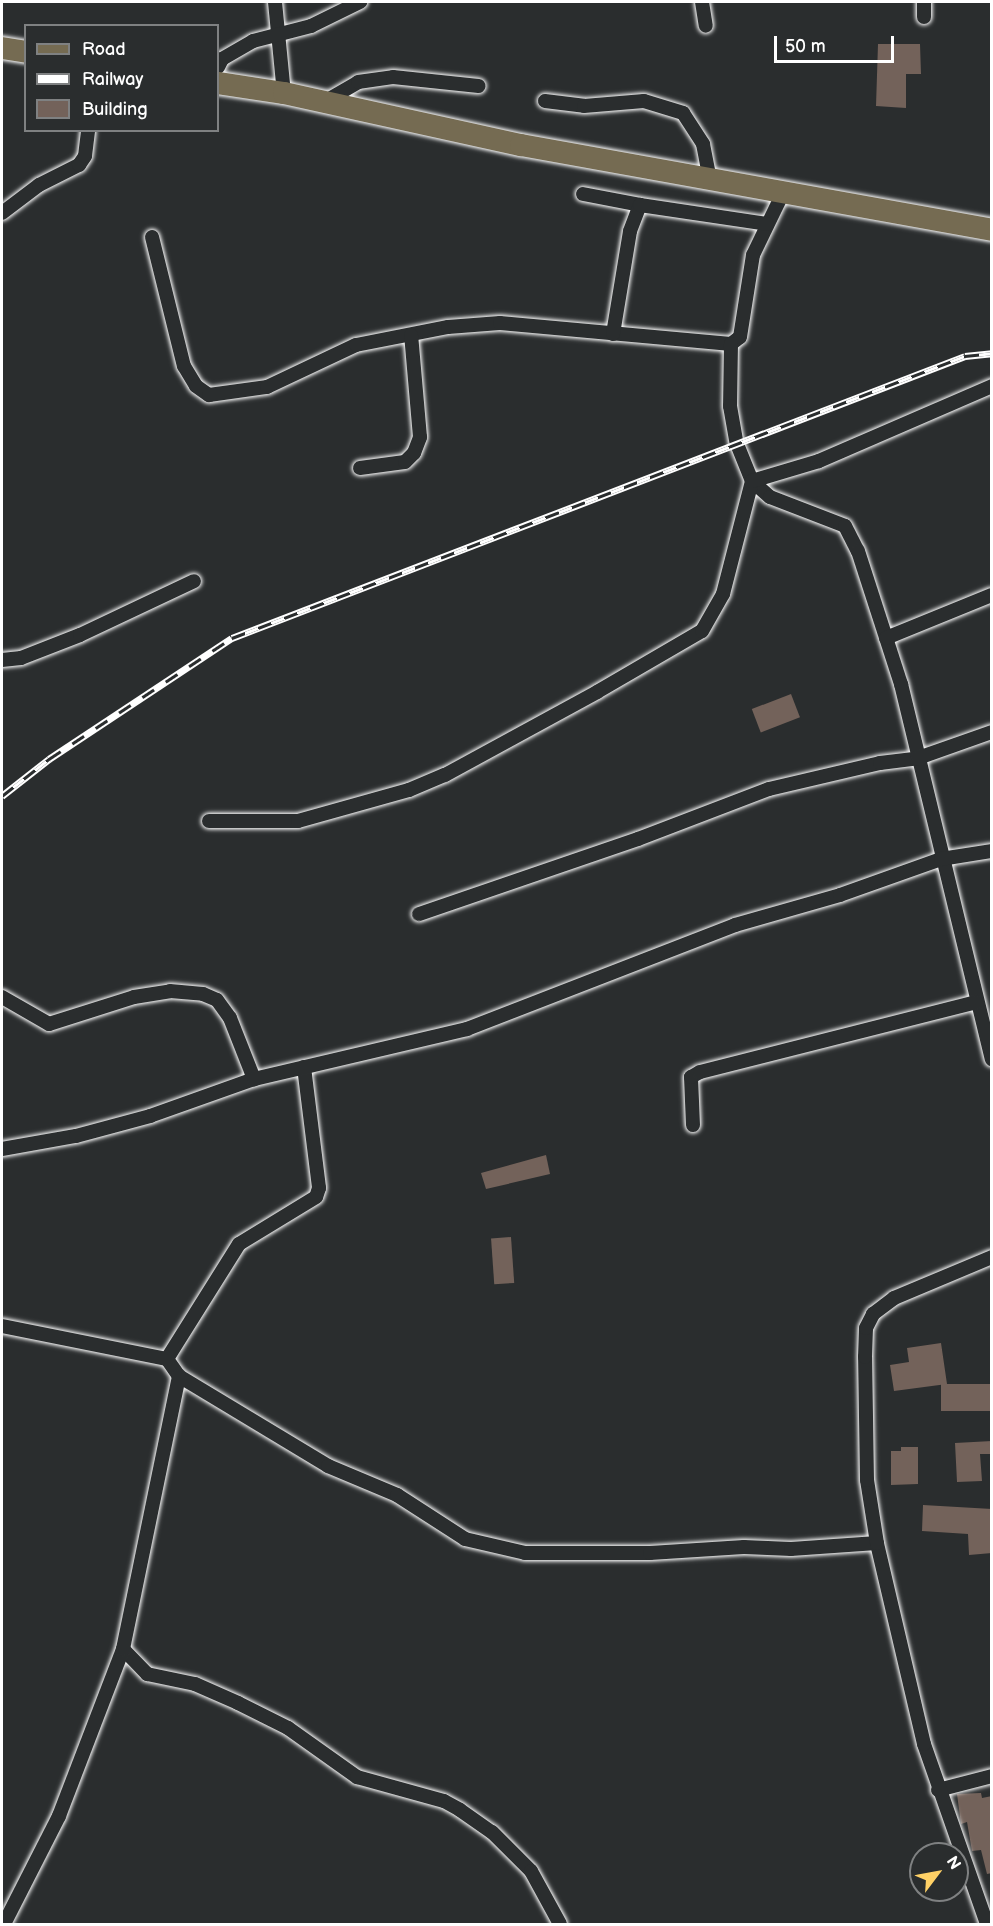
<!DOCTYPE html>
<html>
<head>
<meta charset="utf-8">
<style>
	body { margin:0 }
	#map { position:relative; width:993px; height:1926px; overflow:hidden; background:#2a2d2e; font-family:"Balsamiq Sans",sans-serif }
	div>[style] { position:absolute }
	.building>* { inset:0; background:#73625a; transform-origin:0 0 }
	.roads { filter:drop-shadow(0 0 2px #fff) drop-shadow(0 0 2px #fff) }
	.street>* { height:14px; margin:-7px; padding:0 7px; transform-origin:7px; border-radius:7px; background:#2a2d2e }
	.primary>* { height:22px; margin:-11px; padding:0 11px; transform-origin:11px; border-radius:11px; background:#756b52 }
	.rail>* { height:7px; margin-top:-3.5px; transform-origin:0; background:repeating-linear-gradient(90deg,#2a2d2e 0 14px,#fff 0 28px); box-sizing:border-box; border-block:2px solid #fff }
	span { translate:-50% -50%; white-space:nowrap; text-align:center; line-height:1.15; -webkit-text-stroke:4.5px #2a2d2e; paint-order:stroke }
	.frame { position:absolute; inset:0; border:3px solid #fff; pointer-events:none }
	.legend { position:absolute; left:24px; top:24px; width:195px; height:108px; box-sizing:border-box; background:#2a2d2e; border:2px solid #7f8182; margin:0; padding:8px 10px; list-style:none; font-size:18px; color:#fff }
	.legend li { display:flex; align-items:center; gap:12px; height:30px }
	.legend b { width:30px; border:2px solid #7f8182 }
	.north { position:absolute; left:909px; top:1842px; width:60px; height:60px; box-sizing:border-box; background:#2a2d2e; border:2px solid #7f8182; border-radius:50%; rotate:58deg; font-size:16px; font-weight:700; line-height:24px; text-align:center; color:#fff }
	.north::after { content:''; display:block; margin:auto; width:21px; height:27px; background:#ffd166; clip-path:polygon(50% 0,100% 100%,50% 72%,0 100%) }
	.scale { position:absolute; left:774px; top:36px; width:120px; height:27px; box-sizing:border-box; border:3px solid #fff; border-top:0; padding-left:8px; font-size:18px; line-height:21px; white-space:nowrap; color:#fff; -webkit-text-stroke:4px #2a2d2e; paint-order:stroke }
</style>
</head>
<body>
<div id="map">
	<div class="building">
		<div style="clip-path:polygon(878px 44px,920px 44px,921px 74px,906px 74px,906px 108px,876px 106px)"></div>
		<div style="left:791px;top:694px;width:25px;height:42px;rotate:69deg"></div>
		<div style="clip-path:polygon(546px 1155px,550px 1174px,486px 1189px,481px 1173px)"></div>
		<div style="left:511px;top:1237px;width:46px;height:20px;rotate:86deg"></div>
		<div style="clip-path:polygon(941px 1343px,947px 1384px,894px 1391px,890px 1365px,909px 1362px,907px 1348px)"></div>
		<div style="left:992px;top:1384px;width:27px;height:51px;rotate:90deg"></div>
		<div style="clip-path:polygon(992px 1441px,992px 1454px,980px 1454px,982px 1481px,957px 1482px,955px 1443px)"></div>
		<div style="clip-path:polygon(901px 1447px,918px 1447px,918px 1484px,891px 1485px,891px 1451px,901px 1451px)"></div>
		<div style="clip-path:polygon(923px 1505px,992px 1509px,992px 1553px,969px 1555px,968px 1534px,922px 1531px)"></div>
		<div style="clip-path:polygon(981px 1793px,982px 1798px,992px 1796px,992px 1873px,987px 1874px,981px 1850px,972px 1851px,967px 1822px,961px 1824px,957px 1794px)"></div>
	</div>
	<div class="roads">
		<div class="street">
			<div style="left:275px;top:2px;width:91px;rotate:84.4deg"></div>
			<div style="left:702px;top:2px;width:24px;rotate:81deg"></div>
			<div style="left:924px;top:2px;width:15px;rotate:90deg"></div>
			<div style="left:218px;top:67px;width:9px;rotate:-63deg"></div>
			<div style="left:222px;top:59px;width:36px;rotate:-30deg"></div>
			<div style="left:253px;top:41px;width:60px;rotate:-14.5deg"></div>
			<div style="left:311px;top:26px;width:55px;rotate:-26.1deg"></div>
			<div style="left:545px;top:101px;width:39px;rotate:7deg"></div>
			<div style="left:584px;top:106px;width:60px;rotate:-4.8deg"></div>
			<div style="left:644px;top:101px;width:41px;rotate:17.1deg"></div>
			<div style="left:683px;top:113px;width:37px;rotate:57deg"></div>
			<div style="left:703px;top:144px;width:36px;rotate:79deg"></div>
			<div style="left:324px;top:102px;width:39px;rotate:-30deg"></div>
			<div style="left:358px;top:82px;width:35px;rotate:-8deg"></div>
			<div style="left:393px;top:77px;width:86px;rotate:6deg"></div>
			<div style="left:583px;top:194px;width:58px;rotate:10.9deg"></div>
			<div style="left:2px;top:213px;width:46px;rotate:-37.1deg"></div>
			<div style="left:39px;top:185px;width:45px;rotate:-26.6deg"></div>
			<div style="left:79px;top:165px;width:11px;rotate:-56deg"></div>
			<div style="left:85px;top:156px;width:26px;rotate:-83deg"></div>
			<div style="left:152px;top:237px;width:133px;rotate:76.1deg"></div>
			<div style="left:184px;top:366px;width:23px;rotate:59deg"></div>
			<div style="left:196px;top:386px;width:16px;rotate:35deg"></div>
			<div style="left:209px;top:395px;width:59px;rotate:-7.9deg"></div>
			<div style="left:267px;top:387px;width:98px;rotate:-25.3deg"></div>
			<div style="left:356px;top:345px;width:94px;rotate:-11.1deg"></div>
			<div style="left:448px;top:327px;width:52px;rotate:-4.4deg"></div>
			<div style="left:500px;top:323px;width:232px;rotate:5.2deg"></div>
			<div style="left:731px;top:344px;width:11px;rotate:-38deg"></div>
			<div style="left:740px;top:337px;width:83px;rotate:-81deg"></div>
			<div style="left:753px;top:255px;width:71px;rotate:-64.2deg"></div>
			<div style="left:613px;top:334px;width:104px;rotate:-80.6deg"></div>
			<div style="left:630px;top:231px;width:28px;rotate:-69deg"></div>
			<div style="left:640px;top:205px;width:128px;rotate:8.5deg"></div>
			<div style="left:731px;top:344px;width:62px;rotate:90.9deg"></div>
			<div style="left:730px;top:406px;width:39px;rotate:80deg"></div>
			<div style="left:737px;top:444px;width:40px;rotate:68deg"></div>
			<div style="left:752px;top:481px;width:24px;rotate:42deg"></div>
			<div style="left:770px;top:497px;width:80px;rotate:21.1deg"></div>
			<div style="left:845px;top:526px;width:28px;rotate:63deg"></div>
			<div style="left:858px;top:551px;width:140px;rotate:72.1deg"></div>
			<div style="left:901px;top:684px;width:386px;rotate:76.4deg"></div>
			<div style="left:360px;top:468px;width:45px;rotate:-7.6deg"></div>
			<div style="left:405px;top:462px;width:13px;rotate:-45deg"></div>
			<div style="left:414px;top:453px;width:17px;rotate:-69deg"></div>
			<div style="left:420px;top:437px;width:102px;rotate:-95deg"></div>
			<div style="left:886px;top:638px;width:114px;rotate:-22.1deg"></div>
			<div style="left:2px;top:660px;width:19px;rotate:-6deg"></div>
			<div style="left:21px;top:658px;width:63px;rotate:-21.3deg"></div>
			<div style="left:80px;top:635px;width:126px;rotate:-25.3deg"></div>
			<div style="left:209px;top:821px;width:89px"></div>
			<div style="left:298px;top:821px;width:115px;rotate:-15.6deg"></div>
			<div style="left:409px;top:790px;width:39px;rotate:-23deg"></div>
			<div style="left:445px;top:775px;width:173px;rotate:-28.6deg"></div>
			<div style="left:597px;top:692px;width:121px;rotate:-30.2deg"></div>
			<div style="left:702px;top:631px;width:43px;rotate:-60.4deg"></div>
			<div style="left:723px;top:594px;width:117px;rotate:-75.6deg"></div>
			<div style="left:752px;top:481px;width:70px;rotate:-16.6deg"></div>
			<div style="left:819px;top:461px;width:189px;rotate:-23.4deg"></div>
			<div style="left:419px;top:914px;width:231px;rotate:-18.9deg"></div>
			<div style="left:638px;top:839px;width:140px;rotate:-20.9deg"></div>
			<div style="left:769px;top:789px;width:114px;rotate:-13.2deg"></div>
			<div style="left:880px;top:763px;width:38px;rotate:-7deg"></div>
			<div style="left:918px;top:758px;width:78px;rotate:-19.4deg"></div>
			<div style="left:2px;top:997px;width:54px;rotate:29.9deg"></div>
			<div style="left:49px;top:1024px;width:89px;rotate:-17.6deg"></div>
			<div style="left:134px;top:997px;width:36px;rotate:-9deg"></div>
			<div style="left:170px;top:991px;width:33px;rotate:5deg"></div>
			<div style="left:203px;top:994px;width:15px;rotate:23deg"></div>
			<div style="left:217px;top:1000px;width:22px;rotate:54deg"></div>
			<div style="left:230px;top:1018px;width:66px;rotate:68.5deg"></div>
			<div style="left:304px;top:1067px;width:122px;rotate:82.9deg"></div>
			<div style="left:319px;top:1188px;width:9px;rotate:108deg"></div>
			<div style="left:316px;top:1197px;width:90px;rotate:148.6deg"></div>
			<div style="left:239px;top:1244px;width:136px;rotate:122.1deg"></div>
			<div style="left:167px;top:1359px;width:21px;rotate:55deg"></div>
			<div style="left:179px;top:1376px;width:174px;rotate:31.1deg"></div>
			<div style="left:328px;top:1466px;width:75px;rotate:22.8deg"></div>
			<div style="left:397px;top:1495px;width:81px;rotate:32.9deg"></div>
			<div style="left:465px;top:1539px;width:62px;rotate:13.1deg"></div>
			<div style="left:525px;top:1553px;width:125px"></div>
			<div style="left:650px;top:1553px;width:94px;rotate:-3.7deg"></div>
			<div style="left:744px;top:1547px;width:47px;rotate:2.4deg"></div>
			<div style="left:791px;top:1549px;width:86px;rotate:-4deg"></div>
			<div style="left:693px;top:1125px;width:48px;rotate:-92.4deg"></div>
			<div style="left:691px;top:1077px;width:10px;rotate:-29deg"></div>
			<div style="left:700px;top:1072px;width:285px;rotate:-14.2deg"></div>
			<div style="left:2px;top:1149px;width:75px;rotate:-10deg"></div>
			<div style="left:76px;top:1136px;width:77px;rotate:-15.1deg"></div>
			<div style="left:150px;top:1116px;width:110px;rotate:-19.6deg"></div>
			<div style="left:254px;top:1079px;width:219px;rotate:-13.2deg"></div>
			<div style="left:467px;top:1029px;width:287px;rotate:-21.2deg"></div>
			<div style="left:735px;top:925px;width:109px;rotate:-15.9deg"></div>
			<div style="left:840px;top:895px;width:107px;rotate:-19.6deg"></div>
			<div style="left:941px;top:859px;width:52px;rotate:-8.9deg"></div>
			<div style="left:2px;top:1326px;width:168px;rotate:11.3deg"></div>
			<div style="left:123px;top:1649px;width:35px;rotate:46deg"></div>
			<div style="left:147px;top:1674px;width:49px;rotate:11.8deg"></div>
			<div style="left:195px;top:1684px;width:47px;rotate:23.8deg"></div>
			<div style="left:238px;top:1703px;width:56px;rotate:26.6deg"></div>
			<div style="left:288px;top:1728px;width:85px;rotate:35.4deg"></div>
			<div style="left:357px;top:1777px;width:90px;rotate:15.4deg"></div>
			<div style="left:444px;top:1801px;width:18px;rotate:29deg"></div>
			<div style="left:460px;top:1810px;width:39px;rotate:35deg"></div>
			<div style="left:492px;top:1832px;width:55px;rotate:45deg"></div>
			<div style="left:531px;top:1871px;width:60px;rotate:61.3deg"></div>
			<div style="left:938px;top:1790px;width:56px;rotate:-14.5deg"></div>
			<div style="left:4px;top:1924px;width:121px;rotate:-63deg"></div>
			<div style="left:59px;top:1816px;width:179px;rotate:-69deg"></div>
			<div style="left:123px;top:1649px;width:279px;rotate:-78.4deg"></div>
			<div style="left:987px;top:1924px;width:191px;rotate:-109.3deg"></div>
			<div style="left:924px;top:1744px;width:206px;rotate:-103.2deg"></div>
			<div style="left:877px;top:1543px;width:64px;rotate:-99deg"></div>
			<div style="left:867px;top:1480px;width:123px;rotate:-90.9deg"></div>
			<div style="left:865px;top:1357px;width:29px;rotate:-88deg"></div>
			<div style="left:866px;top:1328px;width:16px;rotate:-63deg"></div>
			<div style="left:873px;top:1314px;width:26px;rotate:-37deg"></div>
			<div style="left:894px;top:1298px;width:106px;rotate:-22.7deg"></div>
		</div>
		<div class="primary">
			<div style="left:2px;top:48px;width:24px;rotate:9deg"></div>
			<div style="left:218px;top:83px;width:67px;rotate:8.6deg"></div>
			<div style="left:284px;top:93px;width:243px;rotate:12.4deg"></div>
			<div style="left:521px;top:145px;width:479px;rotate:10.2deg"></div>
		</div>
	</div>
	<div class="rail">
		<div style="left:2px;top:796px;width:60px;rotate:-38.2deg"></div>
		<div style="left:49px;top:759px;width:219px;rotate:-33.5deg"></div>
		<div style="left:232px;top:638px;width:785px;rotate:-21.04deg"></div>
		<div style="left:965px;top:356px;width:27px;rotate:-6deg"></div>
	</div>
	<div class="frame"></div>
	<ul class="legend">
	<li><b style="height:8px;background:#756b52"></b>Road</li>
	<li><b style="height:8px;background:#fff"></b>Railway</li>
	<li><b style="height:16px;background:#73625a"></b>Building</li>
	</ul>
	<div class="north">N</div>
	<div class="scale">50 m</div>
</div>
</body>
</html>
